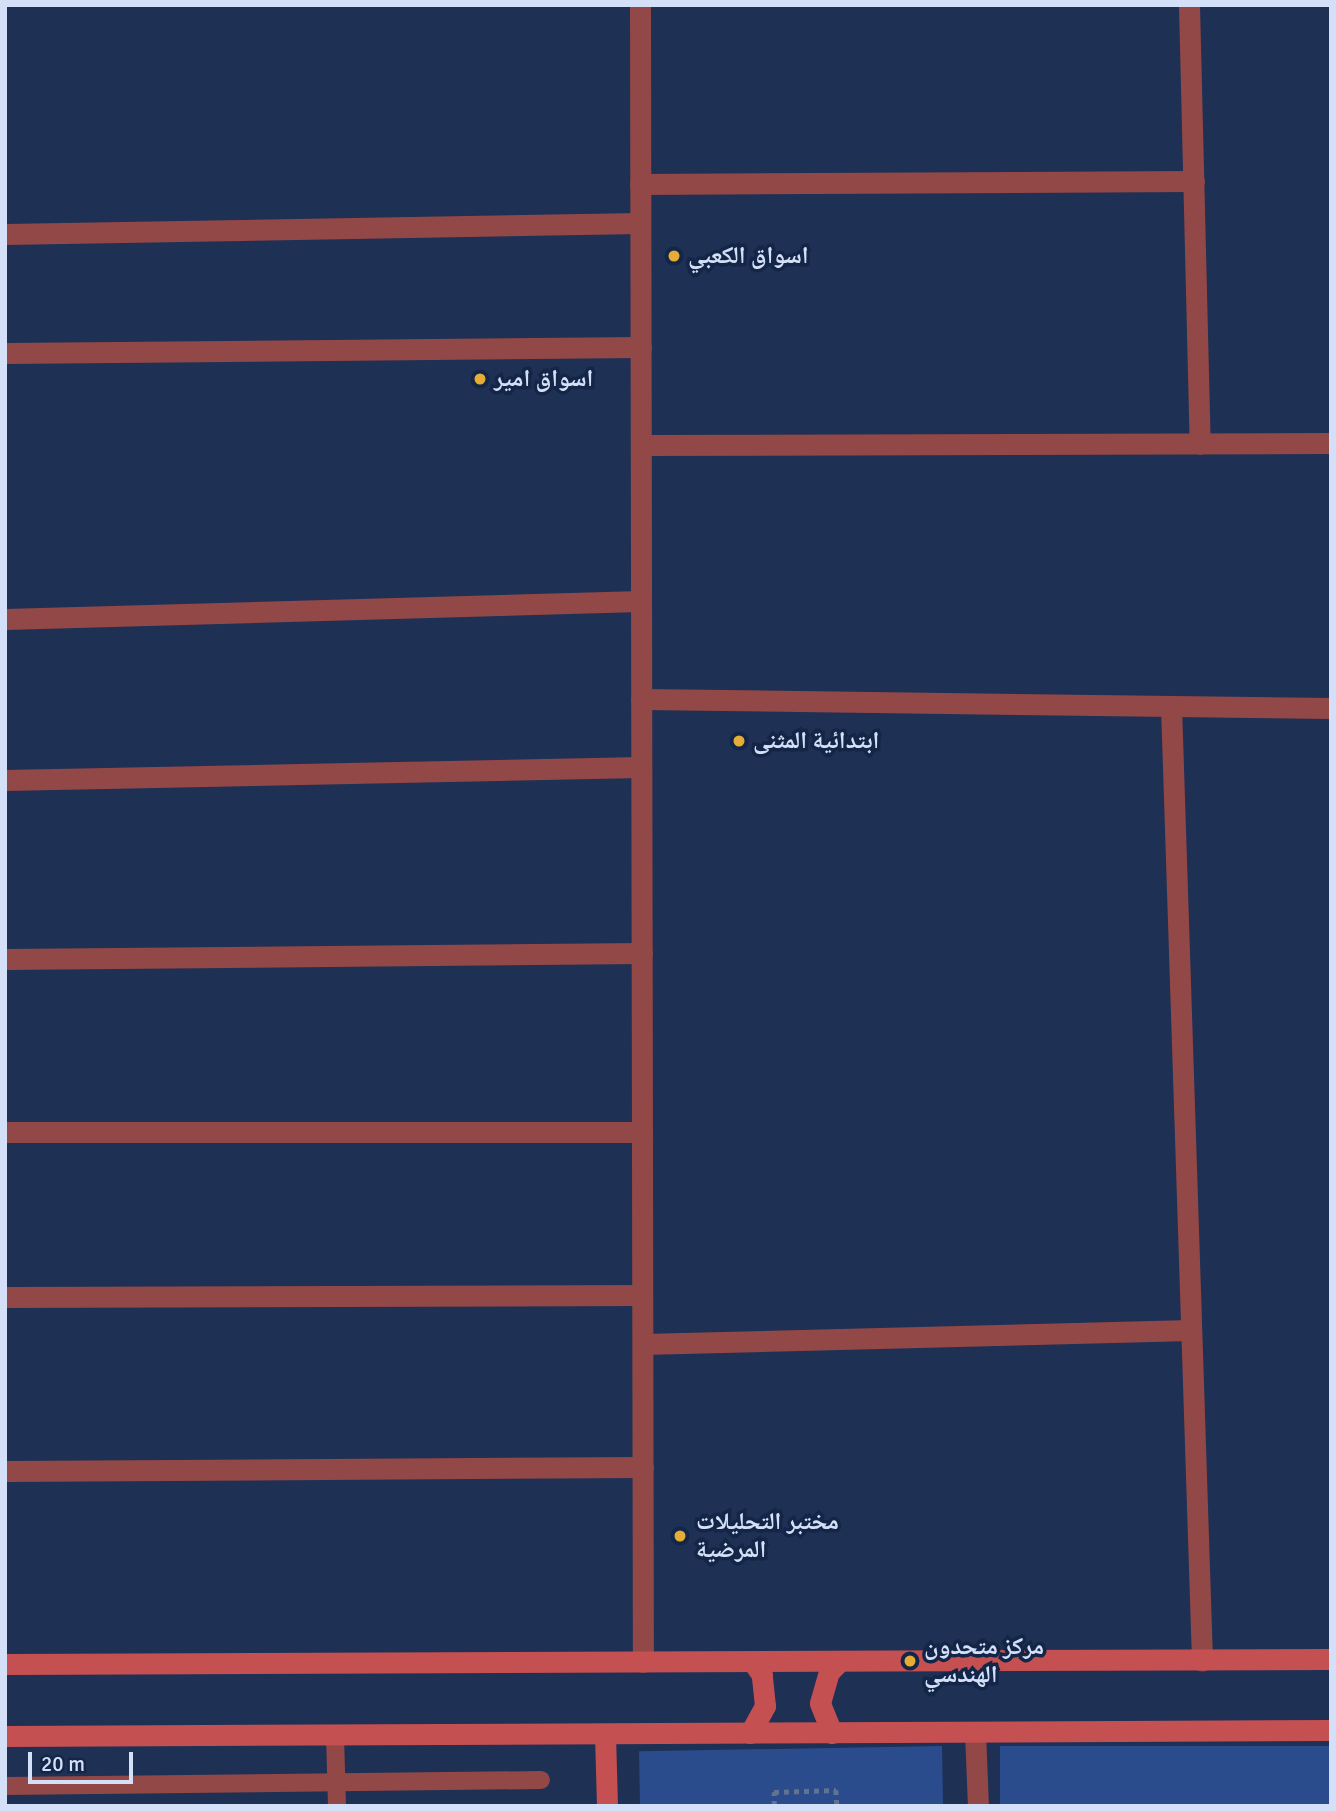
<!DOCTYPE html>
<html>
<head>
<meta charset="utf-8">
<style>
	body { margin:0 }
	#map { position:relative; width:1336px; height:1811px; overflow:hidden; background:#1e3054; font-family:Signika,"Noto Naskh Arabic",sans-serif }
	div>[style] { position:absolute }
	.green>* { inset:0; background:#2a4b8c; transform-origin:0 0 }
	.path>* { height:4.5px; margin-top:-2.25px; transform-origin:0; background:repeating-linear-gradient(90deg,#627291 0 5px,transparent 0 10px) }
	.lane>* { height:18px; margin:-9px; padding:0 9px; transform-origin:9px; border-radius:9px; background:#924847 }
	.street>* { height:21px; margin:-10.5px; padding:0 10.5px; transform-origin:10.5px; border-radius:10.5px; background:#924847 }
	.secondary>* { height:21px; margin:-10.5px; padding:0 10.5px; transform-origin:10.5px; border-radius:10.5px; background:#c55052 }
	.dots>* { width:19px; height:19px; translate:-50% -50%; box-sizing:border-box; border:4px solid #142648; border-radius:50% }
	span { translate:-50% -50%; white-space:nowrap; text-align:center; line-height:1.15; -webkit-text-stroke:7px #142648; paint-order:stroke }
	.poi-label { font-size:24px; color:#d4e0f7; font-weight:700 }
	.left { translate:0 -50%; text-align:left }
	.frame { position:absolute; inset:0; border:7px solid #d4e0f7; pointer-events:none }
	.scale { position:absolute; left:28px; top:1752px; width:105px; height:32px; box-sizing:border-box; border:4px solid #d4e0f7; border-top:0; padding-left:9px; font-size:21px; line-height:24px; white-space:nowrap; color:#d4e0f7; -webkit-text-stroke:5px #142648; paint-order:stroke }
</style>
</head>
<body>
<div id="map">
	<div class="green">
		<div style="left:942px;top:1746px;width:60px;height:303px;rotate:89deg"></div>
		<div style="left:1331px;top:1746px;width:60px;height:331px;rotate:90deg"></div>
	</div>
	<div class="path">
		<div style="left:774px;top:1806px;width:14px;rotate:-90deg"></div>
		<div style="left:774px;top:1792px;width:62px;rotate:-1.8deg"></div>
		<div style="left:836px;top:1790px;width:16px;rotate:86deg"></div>
	</div>
	<div class="lane">
		<div style="left:335px;top:1735px;width:71px;rotate:88.4deg"></div>
		<div style="left:5px;top:1786px;width:536px;rotate:-0.64deg"></div>
	</div>
	<div class="street">
		<div style="left:640px;top:5px;width:1657px;rotate:89.9deg"></div>
		<div style="left:1189px;top:5px;width:439px;rotate:88.6deg"></div>
		<div style="left:640px;top:184px;width:554px;rotate:-0.31deg"></div>
		<div style="left:5px;top:234px;width:635px;rotate:-0.99deg"></div>
		<div style="left:5px;top:353px;width:636px;rotate:-0.54deg"></div>
		<div style="left:641px;top:445px;width:690px;rotate:-0.17deg"></div>
		<div style="left:5px;top:619px;width:636px;rotate:-1.62deg"></div>
		<div style="left:641px;top:699px;width:690px;rotate:0.75deg"></div>
		<div style="left:1171px;top:706px;width:955px;rotate:88.14deg"></div>
		<div style="left:5px;top:780px;width:636px;rotate:-1.17deg"></div>
		<div style="left:5px;top:959px;width:637px;rotate:-0.54deg"></div>
		<div style="left:5px;top:1132px;width:637px"></div>
		<div style="left:5px;top:1297px;width:637px;rotate:-0.18deg"></div>
		<div style="left:643px;top:1344px;width:548px;rotate:-1.46deg"></div>
		<div style="left:5px;top:1471px;width:638px;rotate:-0.36deg"></div>
		<div style="left:975px;top:1732px;width:74px;rotate:87.7deg"></div>
	</div>
	<div class="secondary">
		<div style="left:5px;top:1664px;width:1326px;rotate:-0.22deg"></div>
		<div style="left:750px;top:1733px;width:31px;rotate:-61deg"></div>
		<div style="left:765px;top:1706px;width:31px;rotate:-96deg"></div>
		<div style="left:762px;top:1675px;width:16px;rotate:-125deg"></div>
		<div style="left:832px;top:1733px;width:32px;rotate:-112deg"></div>
		<div style="left:820px;top:1703px;width:32px;rotate:-74deg"></div>
		<div style="left:829px;top:1672px;width:16px;rotate:-45deg"></div>
		<div style="left:605px;top:1734px;width:72px;rotate:88.4deg"></div>
		<div style="left:5px;top:1736px;width:1326px;rotate:-0.26deg"></div>
	</div>
	<div class="dots">
		<div style="left:674px;top:256px;background:#e5ad35"></div>
		<div style="left:480px;top:379px;background:#e5ad35"></div>
		<div style="left:739px;top:741px;background:#e5ad35"></div>
		<div style="left:680px;top:1536px;background:#e5ad35"></div>
		<div style="left:910px;top:1661px;background:#e5ad35"></div>
	</div>
	<div class="poi-label">
		<span class="left" style="left:688px;top:256px">اسواق الكعبي</span>
		<span class="left" style="left:494px;top:379px">اسواق امير</span>
		<span class="left" style="left:753px;top:741px">ابتدائية المثنى</span>
		<span class="left" style="left:696px;top:1536px">مختبر التحليلات<br>المرضية</span>
		<span class="left" style="left:924px;top:1661px">مركز متحدون<br>الهندسي</span>
	</div>
	<div class="frame"></div>
	<div class="scale">20 m</div>
</div>
</body>
</html>
